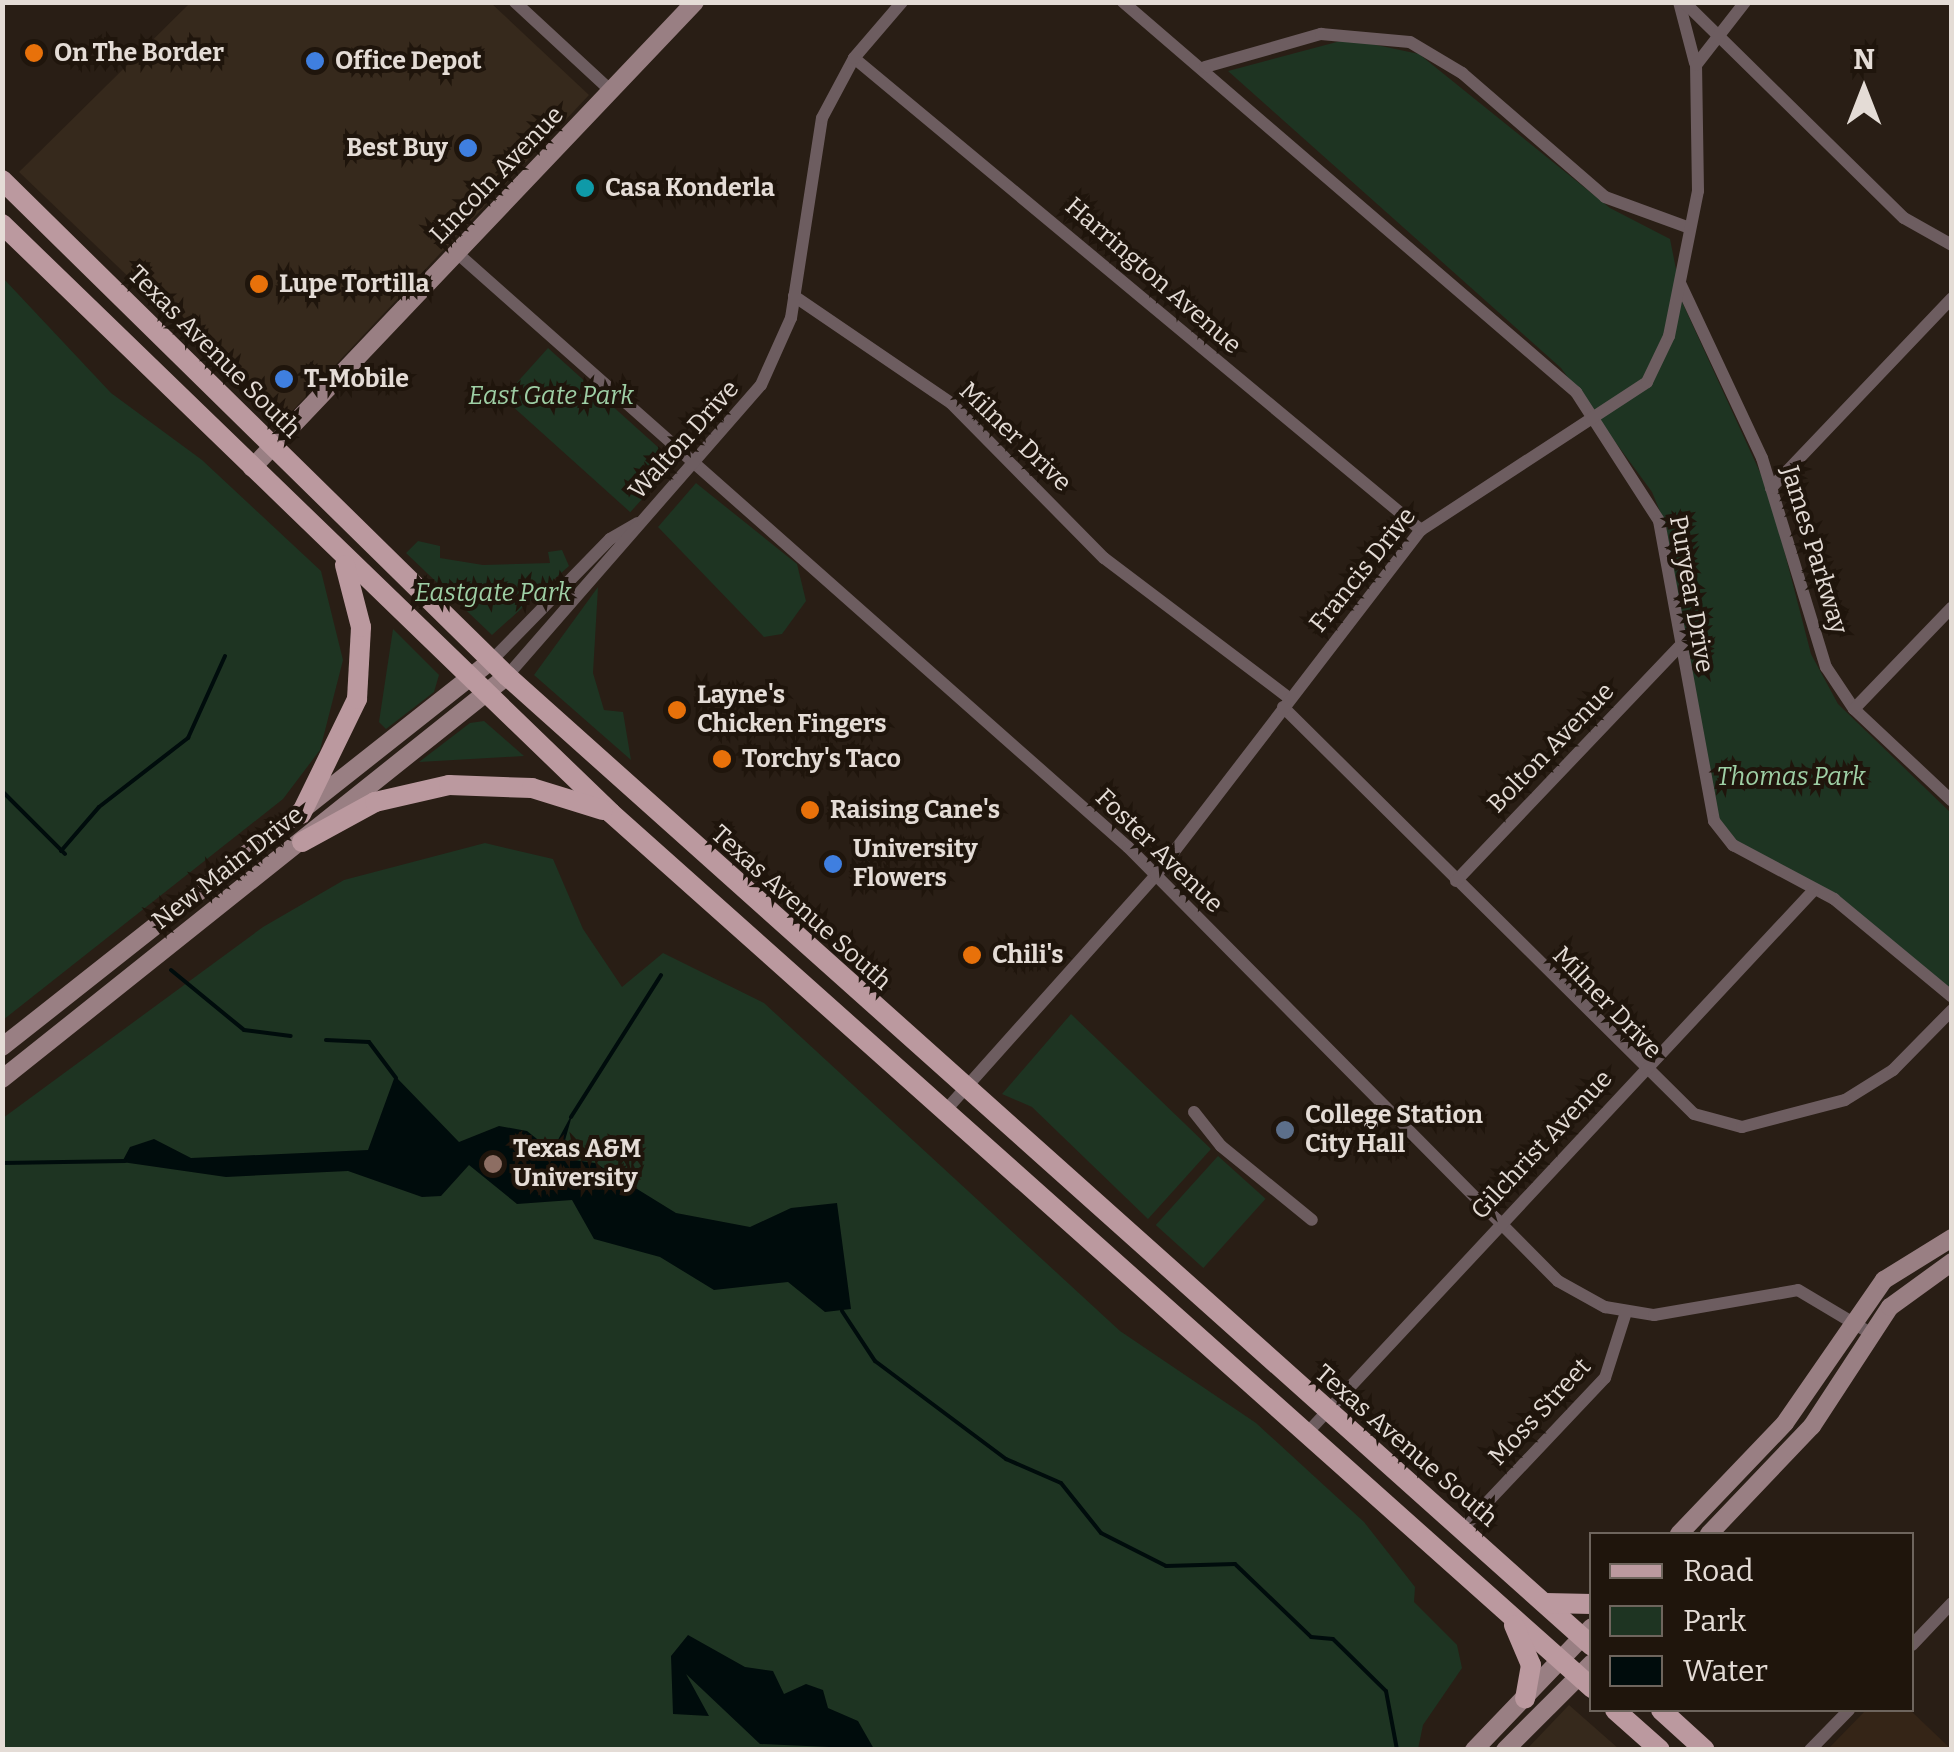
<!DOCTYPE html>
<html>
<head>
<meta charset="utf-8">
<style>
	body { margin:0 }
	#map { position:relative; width:1954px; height:1752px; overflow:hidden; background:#291e15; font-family:Bitter,serif }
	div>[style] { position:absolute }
	.commercial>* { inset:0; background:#36291c }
	.built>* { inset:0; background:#352517 }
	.green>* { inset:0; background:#1e3422; transform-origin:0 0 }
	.water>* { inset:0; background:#000c0c }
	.stream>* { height:4px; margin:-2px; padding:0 2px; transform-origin:2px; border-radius:2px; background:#000c0c }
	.street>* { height:12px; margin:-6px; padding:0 6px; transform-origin:6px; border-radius:6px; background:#6d5d60 }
	.secondary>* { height:18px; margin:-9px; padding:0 9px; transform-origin:9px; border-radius:9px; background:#997f83 }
	.primary>* { height:20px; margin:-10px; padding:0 10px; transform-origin:10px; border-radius:10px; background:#bb999f }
	.dots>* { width:28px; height:28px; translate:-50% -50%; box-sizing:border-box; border:5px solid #1f150c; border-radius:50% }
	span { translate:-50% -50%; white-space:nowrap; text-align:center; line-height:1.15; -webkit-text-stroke:8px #1f150c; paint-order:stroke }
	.poi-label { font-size:25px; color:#e4dcd6; font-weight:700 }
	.left { translate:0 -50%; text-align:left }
	.right { translate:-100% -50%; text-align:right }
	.street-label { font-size:25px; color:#e4dcd6 }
	.park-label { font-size:25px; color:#9ecfa5; font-style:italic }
	.frame { position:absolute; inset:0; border:5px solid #e4dcd6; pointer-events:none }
	.legend { position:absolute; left:1589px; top:1532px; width:325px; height:180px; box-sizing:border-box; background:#1f150c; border:2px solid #6e655d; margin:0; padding:12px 18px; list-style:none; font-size:30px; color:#e4dcd6 }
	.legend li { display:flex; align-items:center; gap:20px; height:50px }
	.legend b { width:50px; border:2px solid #6e655d }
	.north { position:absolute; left:1814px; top:40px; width:100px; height:100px; -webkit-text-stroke:8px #1f150c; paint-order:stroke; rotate:0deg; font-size:28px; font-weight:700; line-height:40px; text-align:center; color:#e4dcd6 }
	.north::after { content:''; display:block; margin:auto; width:35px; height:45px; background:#e4dcd6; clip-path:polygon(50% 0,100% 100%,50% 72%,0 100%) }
</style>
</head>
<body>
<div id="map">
	<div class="commercial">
		<div style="clip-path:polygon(190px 3px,491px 3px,589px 95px,281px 423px,19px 172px)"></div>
		<div style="clip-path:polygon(1569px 1705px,1619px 1749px,1527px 1749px)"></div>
	</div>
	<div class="built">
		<div style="clip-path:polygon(1866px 1710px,1910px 1710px,1951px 1749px,1828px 1749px)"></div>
	</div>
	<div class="green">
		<div style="clip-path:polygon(1348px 39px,1419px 54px,1610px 208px,1670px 239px,1683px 304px,1769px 492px,1811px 654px,1838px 704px,1951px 813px,1951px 993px,1829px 893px,1739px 844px,1710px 813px,1666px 526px,1652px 492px,1561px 368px,1228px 71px)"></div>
		<div style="clip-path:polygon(3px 278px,111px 393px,202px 460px,321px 571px,343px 660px,320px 750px,283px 799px,3px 1020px)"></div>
		<div style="left:548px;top:348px;width:171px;height:67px;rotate:42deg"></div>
		<div style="clip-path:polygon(696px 483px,797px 564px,806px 601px,782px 634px,764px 637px,658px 527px)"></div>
		<div style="clip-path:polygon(418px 541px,440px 546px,440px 558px,483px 565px,550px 563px,548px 552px,562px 550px,569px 566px,492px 635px,406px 553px)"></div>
		<div style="clip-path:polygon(598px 587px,593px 673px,604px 710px,623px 712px,631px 760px,534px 675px)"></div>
		<div style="clip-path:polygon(393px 629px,439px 675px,434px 692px,386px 729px,379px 722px)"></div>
		<div style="clip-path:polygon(484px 721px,524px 756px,419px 762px,470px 723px)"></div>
		<div style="clip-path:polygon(485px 843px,553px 859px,583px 929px,622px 987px,663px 953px,764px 1003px,1120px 1331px,1256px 1423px,1364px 1522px,1415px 1587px,1414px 1602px,1457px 1645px,1462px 1668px,1423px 1725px,1418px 1749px,3px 1749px,3px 1118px,263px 927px,344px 880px)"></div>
		<div style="clip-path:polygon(1071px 1014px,1211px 1149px,1148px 1219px,1032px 1107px,1002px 1094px)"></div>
		<div style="left:1218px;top:1156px;width:64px;height:93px;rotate:42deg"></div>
	</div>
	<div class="water">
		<div style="clip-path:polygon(395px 1076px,459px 1142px,499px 1126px,527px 1131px,552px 1151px,573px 1112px,560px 1158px,595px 1163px,676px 1213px,750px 1227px,791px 1208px,837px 1203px,851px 1309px,825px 1312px,788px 1282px,714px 1290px,660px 1257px,594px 1239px,572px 1200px,517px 1204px,469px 1165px,441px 1196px,422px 1197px,348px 1171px,226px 1177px,122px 1162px,130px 1147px,154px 1139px,191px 1158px,368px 1150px)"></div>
		<div style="clip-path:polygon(688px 1635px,745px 1667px,773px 1671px,784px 1694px,806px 1684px,823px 1690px,828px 1708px,858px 1721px,874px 1749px,760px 1744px,686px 1674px,709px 1716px,673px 1714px,671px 1656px)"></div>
	</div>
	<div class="stream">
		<div style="left:2px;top:791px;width:89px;rotate:45deg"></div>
		<div style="left:61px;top:851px;width:58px;rotate:-49.2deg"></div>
		<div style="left:99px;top:807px;width:113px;rotate:-37.8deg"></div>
		<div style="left:188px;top:738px;width:90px;rotate:-65.7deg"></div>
		<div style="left:171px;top:970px;width:94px;rotate:39.4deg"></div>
		<div style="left:244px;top:1030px;width:47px;rotate:7.3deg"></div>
		<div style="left:326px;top:1040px;width:43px;rotate:2.7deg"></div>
		<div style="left:369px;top:1042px;width:45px;rotate:53.1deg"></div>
		<div style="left:571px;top:1117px;width:168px;rotate:-57.6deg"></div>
		<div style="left:2px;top:1163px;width:123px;rotate:-0.9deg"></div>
		<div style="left:842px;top:1311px;width:60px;rotate:56.6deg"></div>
		<div style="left:875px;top:1361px;width:164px;rotate:36.8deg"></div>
		<div style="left:1006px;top:1459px;width:60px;rotate:23.6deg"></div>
		<div style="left:1061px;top:1483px;width:64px;rotate:51.3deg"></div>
		<div style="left:1101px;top:1533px;width:73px;rotate:26.9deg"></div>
		<div style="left:1166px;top:1566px;width:69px;rotate:-1.7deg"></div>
		<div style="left:1235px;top:1564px;width:105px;rotate:43.8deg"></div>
		<div style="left:1311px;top:1637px;width:22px;rotate:5deg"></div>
		<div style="left:1333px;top:1639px;width:74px;rotate:44.5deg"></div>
		<div style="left:1386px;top:1691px;width:60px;rotate:79.4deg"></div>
	</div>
	<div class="street">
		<div style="left:515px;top:2px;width:131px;rotate:42.8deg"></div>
		<div style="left:1123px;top:2px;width:598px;rotate:40.73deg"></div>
		<div style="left:1576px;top:392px;width:153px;rotate:57.2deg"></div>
		<div style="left:1659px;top:521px;width:305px;rotate:79.6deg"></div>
		<div style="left:1714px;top:821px;width:31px;rotate:52deg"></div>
		<div style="left:1733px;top:845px;width:115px;rotate:28.1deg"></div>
		<div style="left:1834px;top:899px;width:153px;rotate:39.7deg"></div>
		<div style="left:1679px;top:2px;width:63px;rotate:75.3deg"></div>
		<div style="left:1684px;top:2px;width:308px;rotate:44.5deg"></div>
		<div style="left:1904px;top:218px;width:55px;rotate:29.4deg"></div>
		<div style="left:854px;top:58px;width:738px;rotate:39.78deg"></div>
		<div style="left:1205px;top:67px;width:121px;rotate:-15.9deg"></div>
		<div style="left:1321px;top:34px;width:89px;rotate:5.1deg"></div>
		<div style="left:1410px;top:42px;width:61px;rotate:30.8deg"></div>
		<div style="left:1462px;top:73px;width:189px;rotate:40.9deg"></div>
		<div style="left:1605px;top:197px;width:87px;rotate:20.1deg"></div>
		<div style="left:457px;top:253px;width:896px;rotate:41.52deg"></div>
		<div style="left:1128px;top:847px;width:611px;rotate:45.27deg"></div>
		<div style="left:1558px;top:1281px;width:54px;rotate:29deg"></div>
		<div style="left:1605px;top:1307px;width:50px;rotate:9.3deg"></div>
		<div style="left:1654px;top:1315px;width:146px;rotate:-9.8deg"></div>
		<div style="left:1798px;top:1290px;width:84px;rotate:30.8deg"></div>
		<div style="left:1680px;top:283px;width:193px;rotate:64.9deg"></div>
		<div style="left:1762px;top:458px;width:219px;rotate:73deg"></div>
		<div style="left:1826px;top:667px;width:50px;rotate:56.3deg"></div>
		<div style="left:1854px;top:709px;width:134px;rotate:43.2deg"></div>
		<div style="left:794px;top:296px;width:190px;rotate:34.3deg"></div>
		<div style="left:951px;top:403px;width:218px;rotate:45.4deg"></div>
		<div style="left:1104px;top:558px;width:232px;rotate:37.1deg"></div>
		<div style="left:1771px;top:488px;width:262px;rotate:-46.4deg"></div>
		<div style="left:492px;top:660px;width:169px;rotate:-45.7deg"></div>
		<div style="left:610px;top:539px;width:32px;rotate:-30deg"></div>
		<div style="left:507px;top:676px;width:386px;rotate:-48.9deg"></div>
		<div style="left:761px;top:385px;width:73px;rotate:-65.9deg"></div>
		<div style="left:791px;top:318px;width:202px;rotate:-81.2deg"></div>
		<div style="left:822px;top:118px;width:68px;rotate:-61.9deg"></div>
		<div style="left:854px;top:58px;width:74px;rotate:-49.4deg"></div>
		<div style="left:1283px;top:707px;width:578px;rotate:44.72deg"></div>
		<div style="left:1694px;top:1114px;width:50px;rotate:15.2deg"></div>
		<div style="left:1742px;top:1127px;width:106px;rotate:-14.7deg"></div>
		<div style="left:1845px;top:1100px;width:57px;rotate:-32deg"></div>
		<div style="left:1893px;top:1070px;width:84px;rotate:-45.5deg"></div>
		<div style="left:1854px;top:709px;width:141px;rotate:-46.1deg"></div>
		<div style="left:1456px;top:881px;width:323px;rotate:-46.4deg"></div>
		<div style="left:945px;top:1111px;width:317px;rotate:-48.2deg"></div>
		<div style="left:1156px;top:875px;width:435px;rotate:-52.5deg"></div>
		<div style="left:1421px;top:530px;width:270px;rotate:-33.2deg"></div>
		<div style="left:1647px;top:382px;width:51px;rotate:-64.4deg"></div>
		<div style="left:1669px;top:336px;width:148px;rotate:-78.7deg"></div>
		<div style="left:1698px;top:191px;width:126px;rotate:-90.9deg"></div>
		<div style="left:1696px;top:65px;width:80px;rotate:-52.1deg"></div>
		<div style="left:1194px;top:1112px;width:43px;rotate:51.5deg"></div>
		<div style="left:1221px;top:1146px;width:117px;rotate:39.1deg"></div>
		<div style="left:1307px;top:1433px;width:741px;rotate:-46.97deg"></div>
		<div style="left:1462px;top:1529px;width:208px;rotate:-46.6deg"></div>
		<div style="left:1605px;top:1378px;width:69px;rotate:-72.3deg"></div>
		<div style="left:1912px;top:1645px;width:58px;rotate:-46.4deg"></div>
		<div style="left:1810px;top:1750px;width:56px;rotate:-45.7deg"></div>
	</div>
	<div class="secondary">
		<div style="left:252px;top:468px;width:643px;rotate:-46.45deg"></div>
		<div style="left:2px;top:1047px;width:624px;rotate:-38.3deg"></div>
		<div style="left:2px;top:1079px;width:646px;rotate:-38.59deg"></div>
		<div style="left:1679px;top:1534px;width:153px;rotate:-46.3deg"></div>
		<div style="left:1785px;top:1423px;width:174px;rotate:-55.3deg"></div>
		<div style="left:1884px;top:1280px;width:80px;rotate:-31.7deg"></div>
		<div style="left:1709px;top:1534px;width:149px;rotate:-46.4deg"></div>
		<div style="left:1812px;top:1426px;width:142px;rotate:-56.8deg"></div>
		<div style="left:1890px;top:1307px;width:77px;rotate:-36deg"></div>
		<div style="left:1474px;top:1750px;width:170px;rotate:-46.2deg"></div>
		<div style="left:1505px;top:1750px;width:123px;rotate:-45deg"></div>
	</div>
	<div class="primary">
		<div style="left:2px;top:180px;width:708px;rotate:44.48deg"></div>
		<div style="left:507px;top:676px;width:1455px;rotate:41.8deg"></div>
		<div style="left:2px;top:224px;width:847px;rotate:44.04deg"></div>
		<div style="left:611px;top:813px;width:1315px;rotate:41.73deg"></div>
		<div style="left:301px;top:814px;width:128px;rotate:-64deg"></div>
		<div style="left:357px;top:699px;width:72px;rotate:-86.8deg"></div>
		<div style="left:361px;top:627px;width:64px;rotate:-104.5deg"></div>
		<div style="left:302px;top:842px;width:83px;rotate:-28.7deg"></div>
		<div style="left:375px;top:802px;width:76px;rotate:-12.9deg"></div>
		<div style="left:449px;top:785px;width:83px;rotate:2.1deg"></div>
		<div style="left:532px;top:788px;width:74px;rotate:17.2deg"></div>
		<div style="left:1545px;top:1603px;width:47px;rotate:1.2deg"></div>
		<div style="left:1514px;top:1625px;width:43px;rotate:67deg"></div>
		<div style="left:1531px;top:1665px;width:34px;rotate:100deg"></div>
		<div style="left:1615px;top:1710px;width:60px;rotate:41.6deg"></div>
		<div style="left:1661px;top:1710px;width:59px;rotate:42.3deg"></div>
	</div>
	<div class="dots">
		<div style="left:34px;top:53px;background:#e8710a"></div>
		<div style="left:315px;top:61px;background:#3f7fe0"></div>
		<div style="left:468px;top:148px;background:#3f7fe0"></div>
		<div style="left:585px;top:188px;background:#0f9aa8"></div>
		<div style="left:259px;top:284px;background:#e8710a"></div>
		<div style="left:284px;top:379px;background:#3f7fe0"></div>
		<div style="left:677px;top:710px;background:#e8710a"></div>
		<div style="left:722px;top:759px;background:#e8710a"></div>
		<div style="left:810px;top:810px;background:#e8710a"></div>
		<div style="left:833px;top:864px;background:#3f7fe0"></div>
		<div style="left:972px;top:955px;background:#e8710a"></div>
		<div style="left:1285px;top:1130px;background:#5c6f8a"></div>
		<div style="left:493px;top:1164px;background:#8d6e63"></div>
	</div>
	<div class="poi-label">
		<span class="left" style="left:54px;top:53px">On The Border</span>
		<span class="left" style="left:335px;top:61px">Office Depot</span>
		<span class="right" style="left:448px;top:148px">Best Buy</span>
		<span class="left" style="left:605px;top:188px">Casa Konderla</span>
		<span class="left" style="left:279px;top:284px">Lupe Tortilla</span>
		<span class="left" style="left:304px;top:379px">T-Mobile</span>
		<span class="left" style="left:697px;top:710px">Layne's<br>Chicken Fingers</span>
		<span class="left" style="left:742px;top:759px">Torchy's Taco</span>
		<span class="left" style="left:830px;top:810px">Raising Cane's</span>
		<span class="left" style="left:853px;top:864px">University<br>Flowers</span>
		<span class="left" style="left:992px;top:955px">Chili's</span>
		<span class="left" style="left:1305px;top:1130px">College Station<br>City Hall</span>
		<span class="left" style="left:513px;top:1164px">Texas A&amp;M<br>University</span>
	</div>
	<div class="street-label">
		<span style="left:497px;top:175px;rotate:-46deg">Lincoln Avenue</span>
		<span style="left:1153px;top:276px;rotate:41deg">Harrington Avenue</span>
		<span style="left:214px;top:352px;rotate:45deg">Texas Avenue South</span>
		<span style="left:1015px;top:437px;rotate:44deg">Milner Drive</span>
		<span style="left:684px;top:440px;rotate:-48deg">Walton Drive</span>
		<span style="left:1814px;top:550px;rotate:73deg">James Parkway</span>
		<span style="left:1363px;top:570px;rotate:-51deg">Francis Drive</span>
		<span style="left:1691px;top:594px;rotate:80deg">Puryear Drive</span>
		<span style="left:1551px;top:748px;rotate:-46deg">Bolton Avenue</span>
		<span style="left:1159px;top:851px;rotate:44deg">Foster Avenue</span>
		<span style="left:228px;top:868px;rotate:-38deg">New Main Drive</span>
		<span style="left:801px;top:908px;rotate:42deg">Texas Avenue South</span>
		<span style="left:1607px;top:1003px;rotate:46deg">Milner Drive</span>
		<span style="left:1542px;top:1145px;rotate:-47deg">Gilchrist Avenue</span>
		<span style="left:1540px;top:1412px;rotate:-47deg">Moss Street</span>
		<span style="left:1406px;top:1446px;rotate:41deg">Texas Avenue South</span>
	</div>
	<div class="park-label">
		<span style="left:551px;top:396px">East Gate Park</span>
		<span style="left:493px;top:593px">Eastgate Park</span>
		<span style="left:1791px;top:777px">Thomas Park</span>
	</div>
	<div class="frame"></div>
	<ul class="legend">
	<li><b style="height:12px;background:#bb999f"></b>Road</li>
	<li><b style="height:28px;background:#1e3422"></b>Park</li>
	<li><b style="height:28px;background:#000c0c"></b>Water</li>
	</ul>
	<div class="north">N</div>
</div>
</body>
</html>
